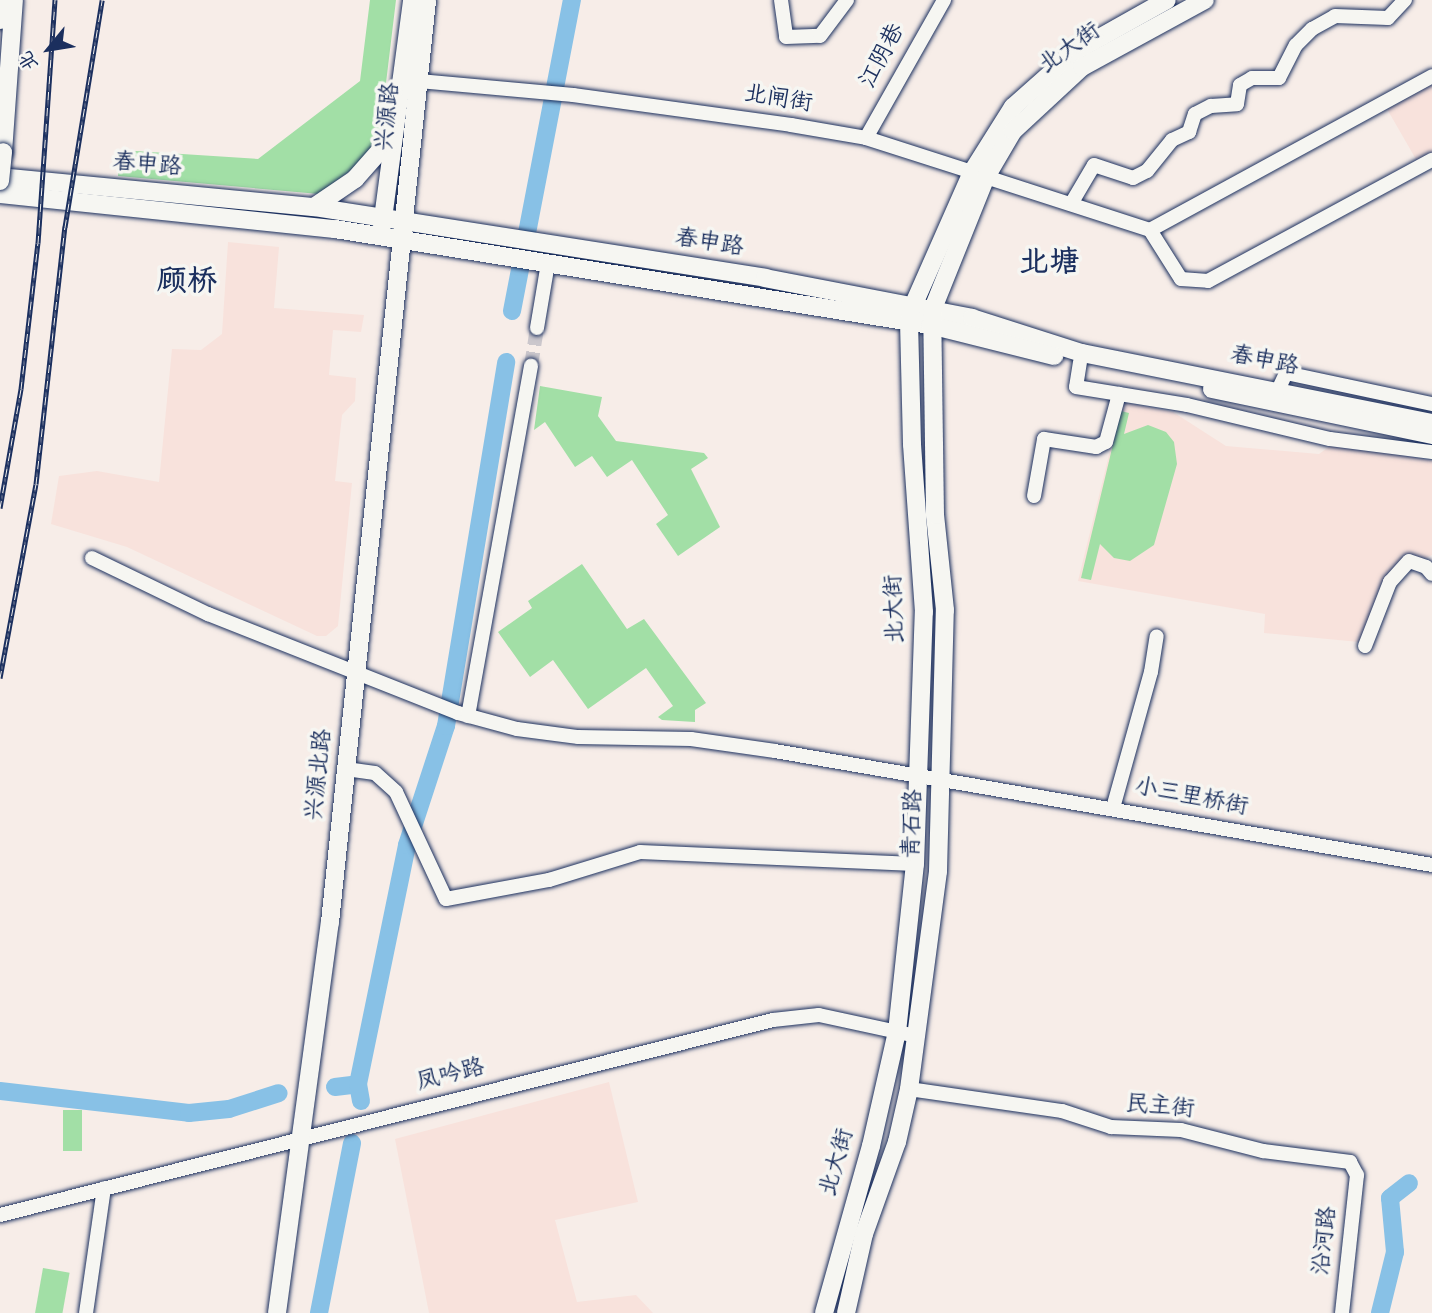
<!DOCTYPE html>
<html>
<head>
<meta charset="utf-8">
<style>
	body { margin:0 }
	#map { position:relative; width:1432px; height:1313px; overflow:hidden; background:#f7ede8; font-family:"Gochi Hand","LXGW WenKai TC",sans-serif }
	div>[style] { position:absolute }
	.built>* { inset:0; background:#f8e2dc }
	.green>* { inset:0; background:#a2dfa6; transform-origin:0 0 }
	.river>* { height:18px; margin:-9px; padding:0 9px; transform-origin:9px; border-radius:9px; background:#88c1e6 }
	.minor-tunnel>* { height:14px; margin-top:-7px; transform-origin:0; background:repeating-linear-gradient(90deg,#cbc7cc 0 14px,transparent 0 21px) }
	.roads { filter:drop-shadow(0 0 2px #1b2f5e) drop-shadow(0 0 2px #1b2f5e) }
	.minor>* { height:14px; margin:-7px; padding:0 7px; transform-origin:7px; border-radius:7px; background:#f6f6f2 }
	.major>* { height:18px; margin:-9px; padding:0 9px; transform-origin:9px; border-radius:9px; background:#f6f6f2 }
	.rail>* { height:5px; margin-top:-2.5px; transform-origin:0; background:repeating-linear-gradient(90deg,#f6f6f2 0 8px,#1b2f5e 0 16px); box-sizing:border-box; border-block:2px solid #1b2f5e }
	.bridges { filter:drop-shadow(0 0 2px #1b2f5e) drop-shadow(0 0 2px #1b2f5e) }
	.major-bridge>* { height:18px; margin:-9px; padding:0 9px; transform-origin:9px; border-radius:9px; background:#f6f6f2 }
	span { translate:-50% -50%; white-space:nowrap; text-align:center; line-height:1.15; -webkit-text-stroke:7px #f6f6f2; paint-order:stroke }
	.street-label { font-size:23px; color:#1b2f5e }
	.district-label { font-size:30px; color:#1b2f5e; font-weight:700 }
	.north { position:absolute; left:14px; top:14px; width:70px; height:70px; -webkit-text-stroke:5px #f6f6f2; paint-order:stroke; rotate:240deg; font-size:19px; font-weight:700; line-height:28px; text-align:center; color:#1b2f5e }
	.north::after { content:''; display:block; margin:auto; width:24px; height:32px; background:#1b2f5e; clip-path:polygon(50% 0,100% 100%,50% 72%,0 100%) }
</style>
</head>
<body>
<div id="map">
	<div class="built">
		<div style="clip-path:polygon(1432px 84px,1432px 152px,1417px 161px,1387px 109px)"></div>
		<div style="clip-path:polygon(228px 242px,279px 247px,274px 308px,364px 315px,361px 332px,333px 330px,329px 375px,356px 378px,355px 401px,342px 415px,335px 481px,352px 483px,338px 626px,326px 636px,317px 636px,127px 547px,51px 524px,59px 476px,97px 471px,159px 482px,172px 349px,201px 350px,222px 334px)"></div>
		<div style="clip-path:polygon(1122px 402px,1173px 412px,1226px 446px,1319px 454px,1337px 441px,1432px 461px,1432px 555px,1386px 579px,1378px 591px,1370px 632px,1359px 642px,1264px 633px,1265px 614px,1078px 581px)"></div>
		<div style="clip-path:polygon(609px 1082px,638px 1202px,555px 1220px,577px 1302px,636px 1295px,653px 1313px,429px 1313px,395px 1139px)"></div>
	</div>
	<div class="green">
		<div style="clip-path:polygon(370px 0,396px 0,379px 141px,363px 161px,319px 194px,118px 176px,120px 150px,258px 159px,360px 81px)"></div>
		<div style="clip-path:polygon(540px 386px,602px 397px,598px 416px,616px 441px,704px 453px,708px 458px,691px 469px,720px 527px,678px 556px,656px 524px,668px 515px,632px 460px,607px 477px,592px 456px,575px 467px,545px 422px,534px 430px)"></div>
		<div style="clip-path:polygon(1121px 411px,1129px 413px,1124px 434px,1148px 425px,1166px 432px,1174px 442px,1177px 464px,1154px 545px,1130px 561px,1114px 558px,1100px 544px,1091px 580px,1081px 578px)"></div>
		<div style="clip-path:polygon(582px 564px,627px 629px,644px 619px,706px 703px,695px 710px,695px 722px,662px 720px,658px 717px,673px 706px,646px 668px,588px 709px,553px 660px,530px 677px,498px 632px,532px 608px,528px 601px)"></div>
		<div style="left:63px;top:1110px;width:19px;height:41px"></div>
		<div style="left:43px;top:1268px;width:27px;height:46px;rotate:10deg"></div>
	</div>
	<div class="river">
		<div style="left:512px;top:311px;width:317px;rotate:-79.1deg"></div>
		<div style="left:335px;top:1087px;width:23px;rotate:-7deg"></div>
		<div style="left:0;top:1091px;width:190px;rotate:6.6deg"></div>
		<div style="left:189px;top:1113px;width:40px;rotate:-5.7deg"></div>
		<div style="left:229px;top:1109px;width:52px;rotate:-17.7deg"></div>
		<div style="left:361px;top:1101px;width:17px;rotate:-100deg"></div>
		<div style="left:358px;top:1084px;width:244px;rotate:-78.4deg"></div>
		<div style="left:407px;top:845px;width:125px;rotate:-71.9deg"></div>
		<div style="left:446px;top:726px;width:369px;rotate:-80.6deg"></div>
		<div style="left:319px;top:1313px;width:173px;rotate:-79deg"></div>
		<div style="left:1380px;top:1313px;width:63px;rotate:-76.2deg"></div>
		<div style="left:1395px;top:1252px;width:54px;rotate:-95.3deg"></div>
		<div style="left:1390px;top:1198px;width:24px;rotate:-38deg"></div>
	</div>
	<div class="minor-tunnel">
		<div style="left:531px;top:366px;width:38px;rotate:-81deg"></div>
	</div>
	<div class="roads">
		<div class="minor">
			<div style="left:781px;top:0;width:37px;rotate:82deg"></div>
			<div style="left:786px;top:37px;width:34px;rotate:-2deg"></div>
			<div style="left:820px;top:36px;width:45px;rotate:-53.1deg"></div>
			<div style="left:419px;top:81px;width:155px;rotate:5.2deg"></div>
			<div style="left:573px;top:95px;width:220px;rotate:7.8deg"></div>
			<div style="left:791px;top:125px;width:76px;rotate:9.8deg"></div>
			<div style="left:866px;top:138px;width:111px;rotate:17.8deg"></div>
			<div style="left:866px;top:138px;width:159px;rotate:-60.5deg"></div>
			<div style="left:986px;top:177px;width:172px;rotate:17.9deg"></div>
			<div style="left:1150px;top:230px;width:321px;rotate:-28.6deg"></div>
			<div style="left:1071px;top:204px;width:45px;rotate:-59.5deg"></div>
			<div style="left:1094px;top:165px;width:41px;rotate:18.4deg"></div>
			<div style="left:1133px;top:178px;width:16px;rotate:-27deg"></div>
			<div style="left:1147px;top:171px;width:40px;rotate:-51deg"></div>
			<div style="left:1172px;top:140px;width:19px;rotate:-25deg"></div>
			<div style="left:1189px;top:132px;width:19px;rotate:-72deg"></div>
			<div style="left:1195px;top:114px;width:18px;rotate:-27deg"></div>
			<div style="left:1211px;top:106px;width:26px;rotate:-4deg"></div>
			<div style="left:1237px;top:104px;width:19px;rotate:-81deg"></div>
			<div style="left:1240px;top:85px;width:14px;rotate:-30deg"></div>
			<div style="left:1252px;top:78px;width:27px"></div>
			<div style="left:1279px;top:78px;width:37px;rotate:-63deg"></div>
			<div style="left:1296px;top:45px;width:23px;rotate:-45deg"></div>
			<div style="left:1312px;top:29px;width:26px;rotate:-29deg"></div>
			<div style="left:1335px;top:16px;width:53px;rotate:2.2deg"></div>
			<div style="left:1388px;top:18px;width:25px;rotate:-47deg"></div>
			<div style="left:1150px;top:230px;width:58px;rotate:57.7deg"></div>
			<div style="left:1181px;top:279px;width:27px;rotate:4deg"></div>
			<div style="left:1208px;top:281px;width:255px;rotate:-28.4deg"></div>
			<div style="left:537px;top:328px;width:66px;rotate:-80.4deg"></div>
			<div style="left:1080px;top:362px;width:25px;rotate:99deg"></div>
			<div style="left:1076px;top:387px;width:112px;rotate:9.2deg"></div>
			<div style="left:1187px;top:405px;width:147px;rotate:13.4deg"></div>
			<div style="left:1330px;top:439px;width:103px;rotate:7.3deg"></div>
			<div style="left:1273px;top:401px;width:31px;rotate:-65deg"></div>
			<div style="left:1286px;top:373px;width:149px;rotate:12deg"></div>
			<div style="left:1034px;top:496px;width:58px;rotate:-80deg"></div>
			<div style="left:1044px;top:439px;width:53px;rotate:8.7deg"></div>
			<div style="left:1096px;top:447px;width:11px;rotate:-27deg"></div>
			<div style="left:1106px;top:442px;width:50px;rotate:-74.8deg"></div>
			<div style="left:92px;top:558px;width:129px;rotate:25.8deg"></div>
			<div style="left:208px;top:614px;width:269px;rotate:21.6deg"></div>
			<div style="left:458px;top:713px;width:61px;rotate:15.2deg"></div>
			<div style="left:517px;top:729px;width:62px;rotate:7.5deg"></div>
			<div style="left:578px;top:737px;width:113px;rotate:1deg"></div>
			<div style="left:691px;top:739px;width:85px;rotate:8.1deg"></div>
			<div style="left:775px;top:751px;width:667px;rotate:9.84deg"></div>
			<div style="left:1365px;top:646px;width:69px;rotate:-68.7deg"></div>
			<div style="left:1390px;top:582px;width:28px;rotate:-48deg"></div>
			<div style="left:1409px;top:561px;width:18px;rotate:19deg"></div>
			<div style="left:1426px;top:567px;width:9px;rotate:49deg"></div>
			<div style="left:468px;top:716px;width:356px;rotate:-79.8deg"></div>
			<div style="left:346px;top:769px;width:29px;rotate:8deg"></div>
			<div style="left:375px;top:773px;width:28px;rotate:42deg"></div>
			<div style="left:396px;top:792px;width:118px;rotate:65deg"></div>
			<div style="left:446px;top:899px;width:105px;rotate:-10.5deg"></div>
			<div style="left:549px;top:880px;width:95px;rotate:-17.1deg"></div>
			<div style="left:640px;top:852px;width:275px;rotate:2.5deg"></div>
			<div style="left:1113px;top:808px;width:141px;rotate:-74.4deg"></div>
			<div style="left:1151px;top:672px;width:36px;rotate:-81deg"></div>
			<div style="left:909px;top:1089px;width:155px;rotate:8.2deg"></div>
			<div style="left:1062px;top:1111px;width:52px;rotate:18.1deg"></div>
			<div style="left:1111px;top:1127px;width:70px;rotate:2.5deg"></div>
			<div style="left:1181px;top:1130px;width:85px;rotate:14.4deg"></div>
			<div style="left:1263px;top:1151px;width:88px;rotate:7.2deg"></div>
			<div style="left:1350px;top:1162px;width:15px;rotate:62deg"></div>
			<div style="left:1357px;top:1175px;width:139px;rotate:96.2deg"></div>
			<div style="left:0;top:1215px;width:797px;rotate:-14.16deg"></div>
			<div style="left:773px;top:1020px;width:46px;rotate:-6.2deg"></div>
			<div style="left:819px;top:1015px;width:90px;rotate:12.2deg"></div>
			<div style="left:86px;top:1313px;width:126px;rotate:-81.8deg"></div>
		</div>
		<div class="major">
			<div style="left:0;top:20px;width:20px;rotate:-87deg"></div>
			<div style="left:3px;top:152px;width:152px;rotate:-85.9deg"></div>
			<div style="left:0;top:177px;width:315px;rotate:5.5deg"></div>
			<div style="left:314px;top:207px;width:457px;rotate:8.9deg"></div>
			<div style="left:765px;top:278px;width:211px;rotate:10.9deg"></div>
			<div style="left:972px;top:318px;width:115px;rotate:17.7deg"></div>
			<div style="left:1082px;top:353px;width:357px;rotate:11.3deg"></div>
			<div style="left:0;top:194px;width:337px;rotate:6deg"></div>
			<div style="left:335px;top:229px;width:603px;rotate:9.17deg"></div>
			<div style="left:930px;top:325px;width:128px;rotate:14deg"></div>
			<div style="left:314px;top:207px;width:50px;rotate:-34.3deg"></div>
			<div style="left:355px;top:179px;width:56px;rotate:-48.6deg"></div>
			<div style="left:382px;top:226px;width:228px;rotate:-82.4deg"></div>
			<div style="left:1212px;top:389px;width:225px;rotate:11.8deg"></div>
			<div style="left:277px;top:1313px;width:395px;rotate:-82.3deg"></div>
			<div style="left:330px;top:922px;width:927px;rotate:-83.99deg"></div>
			<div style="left:824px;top:1313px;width:173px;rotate:-74.3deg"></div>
			<div style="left:871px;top:1146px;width:117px;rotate:-77.2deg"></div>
			<div style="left:897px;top:1032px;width:169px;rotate:-83.9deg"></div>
			<div style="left:915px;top:864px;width:252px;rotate:-88deg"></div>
			<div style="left:924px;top:612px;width:168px;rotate:-94.1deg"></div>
			<div style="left:912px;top:444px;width:122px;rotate:-91.4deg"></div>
			<div style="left:909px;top:322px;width:16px;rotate:-76deg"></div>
			<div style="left:913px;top:306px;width:146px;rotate:-66.2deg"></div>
			<div style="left:972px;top:172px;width:77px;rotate:-57.8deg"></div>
			<div style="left:1013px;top:107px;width:84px;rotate:-41.6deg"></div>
			<div style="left:1076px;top:51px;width:104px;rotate:-29.3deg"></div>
			<div style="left:846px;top:1313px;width:81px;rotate:-77.2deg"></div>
			<div style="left:864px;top:1234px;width:98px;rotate:-70.3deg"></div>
			<div style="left:897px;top:1142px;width:54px;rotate:-77.2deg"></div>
			<div style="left:909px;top:1089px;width:220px;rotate:-82.4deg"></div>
			<div style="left:938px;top:871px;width:261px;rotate:-88.5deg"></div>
			<div style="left:945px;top:610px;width:96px;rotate:-96deg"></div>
			<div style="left:935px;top:515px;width:204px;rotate:-90.8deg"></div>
			<div style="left:932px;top:311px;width:144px;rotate:-68.1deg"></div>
			<div style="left:986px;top:177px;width:53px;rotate:-59.6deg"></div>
			<div style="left:1013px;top:131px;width:94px;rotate:-42.8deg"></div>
			<div style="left:1082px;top:67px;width:140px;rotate:-28.6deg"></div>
		</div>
	</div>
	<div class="rail">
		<div style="left:0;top:508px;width:121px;rotate:-80deg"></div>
		<div style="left:21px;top:389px;width:147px;rotate:-83.4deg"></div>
		<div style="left:38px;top:243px;width:244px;rotate:-86deg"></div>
		<div style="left:0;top:678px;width:197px;rotate:-79.5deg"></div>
		<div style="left:36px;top:484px;width:259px;rotate:-83.6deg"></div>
		<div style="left:65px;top:227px;width:230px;rotate:-80.7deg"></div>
	</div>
	<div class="bridges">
		<div class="major-bridge">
			<div style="left:0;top:181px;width:29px;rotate:-84deg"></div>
		</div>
	</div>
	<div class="street-label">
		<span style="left:1071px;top:50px;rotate:-35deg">北大街</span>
		<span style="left:884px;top:57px;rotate:-62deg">江阴巷</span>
		<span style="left:778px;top:101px;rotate:9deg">北闸街</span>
		<span style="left:390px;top:117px;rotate:-84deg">兴源路</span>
		<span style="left:147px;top:167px;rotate:5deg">春申路</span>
		<span style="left:709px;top:245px;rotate:9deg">春申路</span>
		<span style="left:1264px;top:363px;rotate:11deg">春申路</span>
		<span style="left:897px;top:609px;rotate:-92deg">北大街</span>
		<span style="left:321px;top:775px;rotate:-84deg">兴源北路</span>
		<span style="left:1191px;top:799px;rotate:11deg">小三里桥街</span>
		<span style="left:915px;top:824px;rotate:-88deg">青石路</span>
		<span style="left:451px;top:1077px;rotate:-14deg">凤吟路</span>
		<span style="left:1160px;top:1109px;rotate:5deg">民主街</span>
		<span style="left:839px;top:1163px;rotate:-74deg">北大街</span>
		<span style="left:1327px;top:1241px;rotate:-84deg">沿河路</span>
	</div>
	<div class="district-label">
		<span style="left:1049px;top:266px">北塘</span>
		<span style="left:187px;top:285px">顾桥</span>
	</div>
	<div class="north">北</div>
</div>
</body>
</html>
